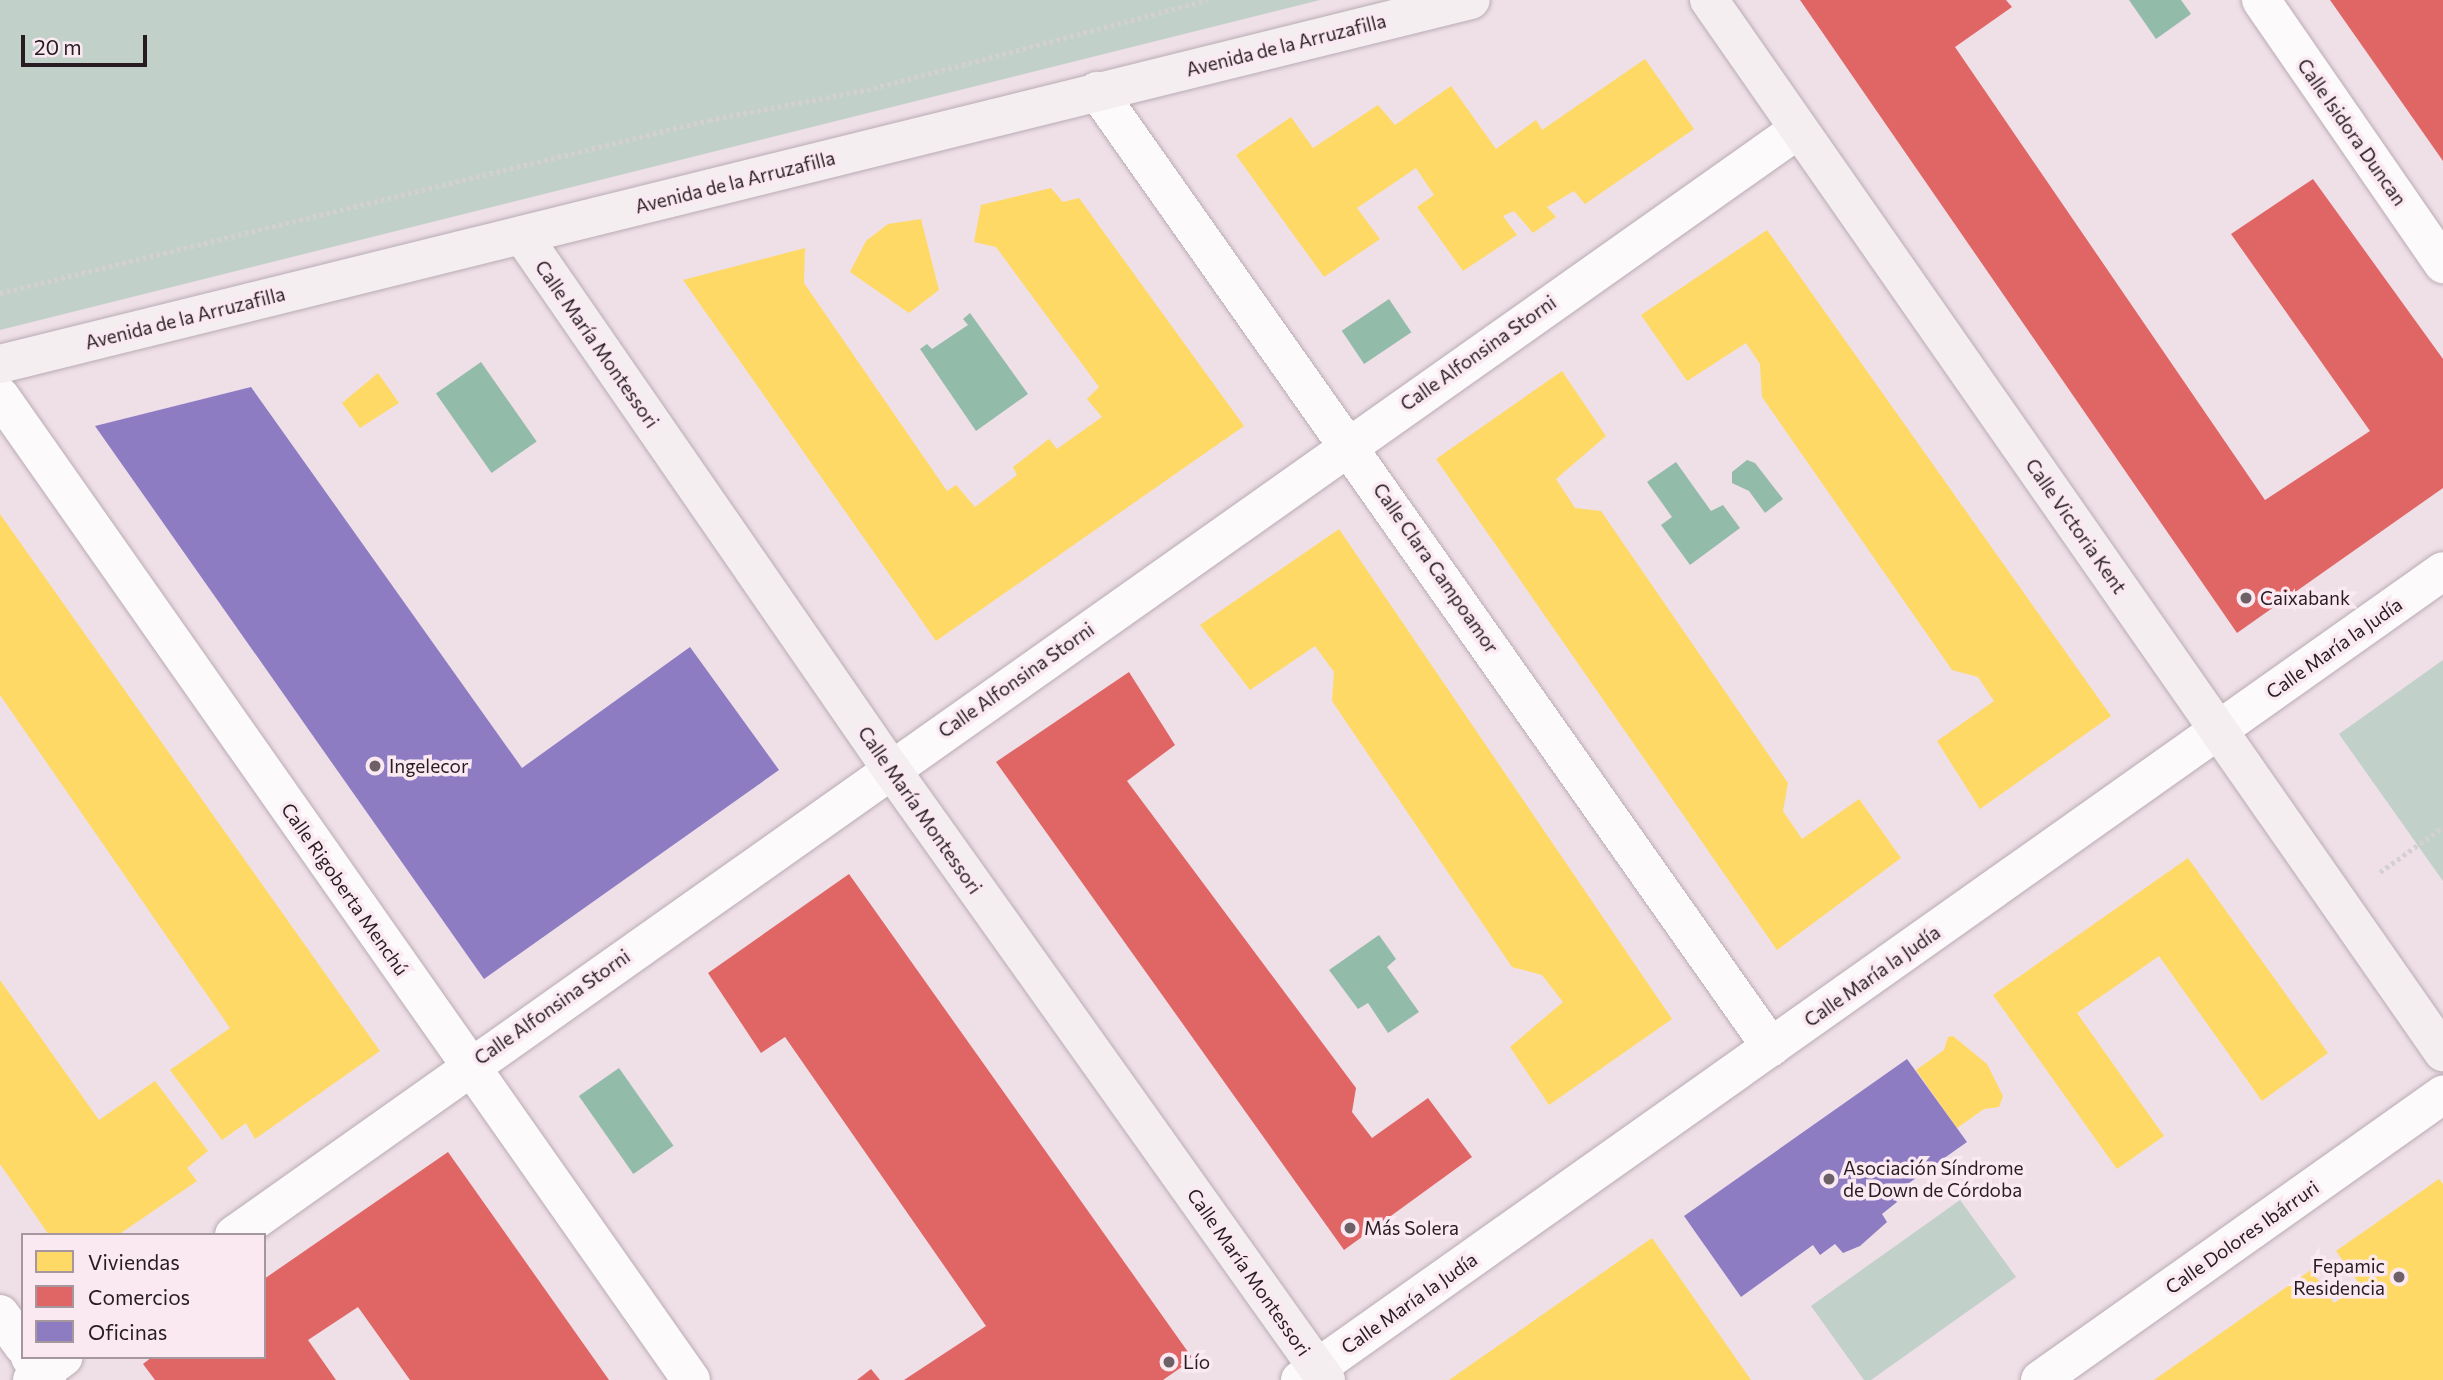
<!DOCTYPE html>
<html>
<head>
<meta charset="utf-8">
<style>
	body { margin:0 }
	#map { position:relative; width:2443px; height:1380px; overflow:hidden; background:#efdfe7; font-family:Commissioner,sans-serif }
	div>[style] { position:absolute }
	.green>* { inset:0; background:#c1d0c9 }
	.water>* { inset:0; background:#93bbaa; transform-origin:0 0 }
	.homes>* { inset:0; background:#ffd966 }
	.shops>* { inset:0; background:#e06666 }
	.offices>* { inset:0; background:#8e7cc3 }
	.path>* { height:4.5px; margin-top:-2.25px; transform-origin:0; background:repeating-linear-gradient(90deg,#d4d0d2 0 3.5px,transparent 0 7px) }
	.roads { filter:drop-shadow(0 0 2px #b9acb3) drop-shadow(0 0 2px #b9acb3) }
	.minor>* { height:38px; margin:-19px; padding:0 19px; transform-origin:19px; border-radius:19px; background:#fdfafb }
	.tertiary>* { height:38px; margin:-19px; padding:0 19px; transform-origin:19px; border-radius:19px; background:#fdfafb }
	.secondary>* { height:38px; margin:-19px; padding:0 19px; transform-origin:19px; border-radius:19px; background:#f4eef1 }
	.dots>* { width:19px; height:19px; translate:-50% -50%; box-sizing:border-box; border:4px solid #fbe9f2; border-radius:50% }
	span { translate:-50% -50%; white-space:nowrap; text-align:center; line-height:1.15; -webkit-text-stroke:7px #fbe9f2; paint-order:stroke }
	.street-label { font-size:19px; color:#271c22 }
	.poi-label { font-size:19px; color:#271c22 }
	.left { translate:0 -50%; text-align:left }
	.right { translate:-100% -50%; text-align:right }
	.legend { position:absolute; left:21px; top:1233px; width:245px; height:126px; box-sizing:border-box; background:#fbe9f2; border:2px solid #a6979f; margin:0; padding:9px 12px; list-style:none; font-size:21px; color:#271c22 }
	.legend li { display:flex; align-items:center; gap:14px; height:35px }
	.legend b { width:35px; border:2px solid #a6979f }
	.scale { position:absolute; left:21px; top:35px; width:126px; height:32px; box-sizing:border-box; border:4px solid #271c22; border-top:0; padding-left:9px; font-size:21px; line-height:24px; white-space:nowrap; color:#271c22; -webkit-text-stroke:5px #fbe9f2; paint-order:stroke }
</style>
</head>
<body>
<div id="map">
	<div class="green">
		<div style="clip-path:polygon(0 0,1320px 0,0 330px)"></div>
		<div style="clip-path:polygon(2443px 660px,2443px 881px,2339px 734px)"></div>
		<div style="clip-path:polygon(1960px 1200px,2016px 1277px,1871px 1380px,1864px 1380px,1811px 1306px)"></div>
	</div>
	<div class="water">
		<div style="clip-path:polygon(2129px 0,2181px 0,2191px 14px,2156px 39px)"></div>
		<div style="left:1389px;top:299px;width:40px;height:57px;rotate:56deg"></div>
		<div style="clip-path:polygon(970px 313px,1028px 394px,976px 431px,920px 349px,927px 344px,932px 349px,968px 325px,963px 319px)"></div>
		<div style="left:481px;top:362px;width:97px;height:55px;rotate:55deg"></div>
		<div style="clip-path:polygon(1747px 460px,1755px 463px,1783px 499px,1765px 513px,1749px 491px,1732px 483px,1732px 472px)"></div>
		<div style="clip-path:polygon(1676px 462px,1711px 511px,1723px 505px,1740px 528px,1690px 565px,1661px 525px,1672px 517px,1647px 482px)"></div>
		<div style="clip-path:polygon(1379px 935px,1396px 959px,1387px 967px,1419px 1012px,1388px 1033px,1368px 1003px,1358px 1009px,1329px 970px)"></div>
		<div style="left:619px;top:1068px;width:95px;height:49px;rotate:55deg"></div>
	</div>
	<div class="homes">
		<div style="clip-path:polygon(1645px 59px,1694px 129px,1585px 204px,1574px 191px,1547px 207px,1556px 217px,1533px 233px,1514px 211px,1503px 216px,1517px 235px,1463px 271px,1417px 207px,1434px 195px,1416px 168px,1357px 208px,1380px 239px,1324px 277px,1236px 155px,1291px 117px,1313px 148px,1378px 105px,1395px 125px,1451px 86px,1496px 149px,1536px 120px,1542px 130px)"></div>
		<div style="clip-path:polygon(1051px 188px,1063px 202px,1079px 198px,1244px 426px,936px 641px,683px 280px,805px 248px,804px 283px,947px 491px,956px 485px,975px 507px,1017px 475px,1013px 467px,1049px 439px,1057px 449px,1102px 417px,1087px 399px,1099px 387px,996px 247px,974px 242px,981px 205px)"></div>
		<div style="clip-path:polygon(921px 219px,939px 290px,909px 313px,850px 272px,866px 241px,888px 224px)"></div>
		<div style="clip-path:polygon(1767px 230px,2111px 716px,1980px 809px,1937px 741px,1994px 701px,1978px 677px,1952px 670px,1762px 397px,1760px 364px,1746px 343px,1687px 381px,1641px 315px)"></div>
		<div style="clip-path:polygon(1562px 371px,1606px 436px,1556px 479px,1575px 508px,1601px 511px,1788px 783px,1783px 811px,1802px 839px,1859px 799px,1901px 858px,1777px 950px,1436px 459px)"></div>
		<div style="clip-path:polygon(378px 373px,399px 403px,360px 428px,342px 403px)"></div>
		<div style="clip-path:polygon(0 514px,380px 1051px,255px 1139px,246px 1123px,222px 1140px,170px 1070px,230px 1028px,0 695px)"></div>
		<div style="clip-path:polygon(1339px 529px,1672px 1019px,1549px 1105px,1510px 1047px,1563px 1002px,1542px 975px,1512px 967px,1332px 701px,1334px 672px,1315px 646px,1250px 690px,1200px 625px)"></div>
		<div style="clip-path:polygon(2188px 858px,2328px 1053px,2262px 1101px,2159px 956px,2077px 1013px,2164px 1136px,2117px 1169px,1993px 995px)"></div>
		<div style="clip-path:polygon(0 980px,99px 1120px,155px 1081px,208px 1151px,187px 1168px,197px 1181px,118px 1235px,49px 1235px,0 1164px)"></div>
		<div style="clip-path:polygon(1953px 1036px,1987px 1064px,2003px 1096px,1999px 1107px,1984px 1109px,1957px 1128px,1916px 1070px,1944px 1050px,1948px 1037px)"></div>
		<div style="clip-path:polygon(2439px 1179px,2443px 1184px,2443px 1380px,2154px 1380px,2311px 1270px,2334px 1303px,2360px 1285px,2336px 1251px)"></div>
		<div style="clip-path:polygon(1652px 1238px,1751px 1380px,1449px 1380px)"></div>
	</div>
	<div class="shops">
		<div style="clip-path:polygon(1800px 0,2006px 0,2012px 7px,1955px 47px,2265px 500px,2370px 431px,2231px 234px,2313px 179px,2443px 359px,2443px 488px,2237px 633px)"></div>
		<div style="clip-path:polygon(2330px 0,2443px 0,2443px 161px)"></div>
		<div style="clip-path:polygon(1129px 672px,1175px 745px,1127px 781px,1356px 1088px,1352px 1112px,1372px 1138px,1428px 1098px,1472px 1157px,1344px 1250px,996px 762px)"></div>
		<div style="clip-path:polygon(849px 874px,1193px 1359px,1163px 1380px,904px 1380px,986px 1326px,785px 1037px,761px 1053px,708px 973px)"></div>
		<div style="clip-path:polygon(448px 1152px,609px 1380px,410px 1380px,358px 1307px,308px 1340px,336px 1380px,155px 1380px,143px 1364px,152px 1357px,264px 1357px,264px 1279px)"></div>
		<div style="clip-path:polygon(871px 1369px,880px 1380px,857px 1380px)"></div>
	</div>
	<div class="offices">
		<div style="clip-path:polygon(251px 387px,522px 768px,690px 647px,779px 770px,484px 979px,95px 426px)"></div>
		<div style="clip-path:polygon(1907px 1059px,1967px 1142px,1892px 1195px,1897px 1202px,1882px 1214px,1887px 1222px,1860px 1246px,1843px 1253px,1835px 1244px,1820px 1255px,1813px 1245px,1741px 1297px,1684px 1216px)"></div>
	</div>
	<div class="path">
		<div style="left:0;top:293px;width:730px;rotate:-13.71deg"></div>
		<div style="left:709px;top:120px;width:161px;rotate:-10.8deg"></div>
		<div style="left:867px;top:90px;width:352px;rotate:-14.8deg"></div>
		<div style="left:2380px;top:872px;width:77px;rotate:-35.5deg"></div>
	</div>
	<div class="roads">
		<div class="minor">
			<div style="left:2261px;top:0;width:321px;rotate:55.4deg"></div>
			<div style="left:1097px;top:91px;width:1170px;rotate:54.82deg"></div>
			<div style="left:0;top:396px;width:1202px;rotate:54.92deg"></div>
			<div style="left:234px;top:1235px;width:1916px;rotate:-35.25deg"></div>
			<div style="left:32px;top:1380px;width:39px;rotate:-36deg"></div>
		</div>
		<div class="tertiary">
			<div style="left:0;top:1314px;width:39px;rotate:54deg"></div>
			<div style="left:30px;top:1357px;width:29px;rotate:54deg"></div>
			<div style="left:1300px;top:1380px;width:1400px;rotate:-35.29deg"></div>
			<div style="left:2040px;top:1380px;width:494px;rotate:-35.3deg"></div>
		</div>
		<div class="secondary">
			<div style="left:1709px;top:0;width:1283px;rotate:55.1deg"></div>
			<div style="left:522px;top:235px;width:649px;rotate:55.36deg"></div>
			<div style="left:891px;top:769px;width:750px;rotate:54.55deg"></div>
			<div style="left:0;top:364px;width:1515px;rotate:-13.9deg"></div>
		</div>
	</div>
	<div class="dots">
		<div style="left:2246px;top:598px;background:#6d6067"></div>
		<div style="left:375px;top:766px;background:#6d6067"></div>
		<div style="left:1829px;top:1179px;background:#6d6067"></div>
		<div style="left:1350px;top:1228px;background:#6d6067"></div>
		<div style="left:2399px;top:1277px;background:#6d6067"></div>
		<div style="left:1169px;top:1362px;background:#6d6067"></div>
	</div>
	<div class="street-label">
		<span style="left:1286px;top:45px;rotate:-14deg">Avenida de la Arruzafilla</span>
		<span style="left:2352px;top:132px;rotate:55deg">Calle Isidora Duncan</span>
		<span style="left:735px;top:182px;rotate:-14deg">Avenida de la Arruzafilla</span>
		<span style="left:185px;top:318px;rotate:-14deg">Avenida de la Arruzafilla</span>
		<span style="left:597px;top:344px;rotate:55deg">Calle María Montessori</span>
		<span style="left:1478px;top:353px;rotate:-35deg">Calle Alfonsina Storni</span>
		<span style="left:2076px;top:526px;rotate:55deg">Calle Victoria Kent</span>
		<span style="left:1436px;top:568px;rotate:55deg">Calle Clara Campoamor</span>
		<span style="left:2334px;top:648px;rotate:-35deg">Calle María la Judía</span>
		<span style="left:1016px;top:680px;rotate:-35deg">Calle Alfonsina Storni</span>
		<span style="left:920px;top:810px;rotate:55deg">Calle María Montessori</span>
		<span style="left:345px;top:889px;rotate:55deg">Calle Rigoberta Menchú</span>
		<span style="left:1872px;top:976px;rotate:-35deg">Calle María la Judía</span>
		<span style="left:552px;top:1007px;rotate:-35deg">Calle Alfonsina Storni</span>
		<span style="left:2242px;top:1237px;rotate:-35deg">Calle Dolores Ibárruri</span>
		<span style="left:1249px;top:1272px;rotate:55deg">Calle María Montessori</span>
		<span style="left:1409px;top:1303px;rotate:-35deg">Calle María la Judía</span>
	</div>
	<div class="poi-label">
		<span class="left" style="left:2260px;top:598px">Caixabank</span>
		<span class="left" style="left:389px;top:766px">Ingelecor</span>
		<span class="left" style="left:1843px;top:1179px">Asociación Síndrome<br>de Down de Córdoba</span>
		<span class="left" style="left:1364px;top:1228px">Más Solera</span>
		<span class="right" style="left:2385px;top:1277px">Fepamic<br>Residencia</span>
		<span class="left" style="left:1183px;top:1362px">Lío</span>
	</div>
	<ul class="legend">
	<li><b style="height:19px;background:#ffd966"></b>Viviendas</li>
	<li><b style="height:19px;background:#e06666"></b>Comercios</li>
	<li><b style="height:19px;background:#8e7cc3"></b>Oficinas</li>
	</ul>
	<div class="scale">20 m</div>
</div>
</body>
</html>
